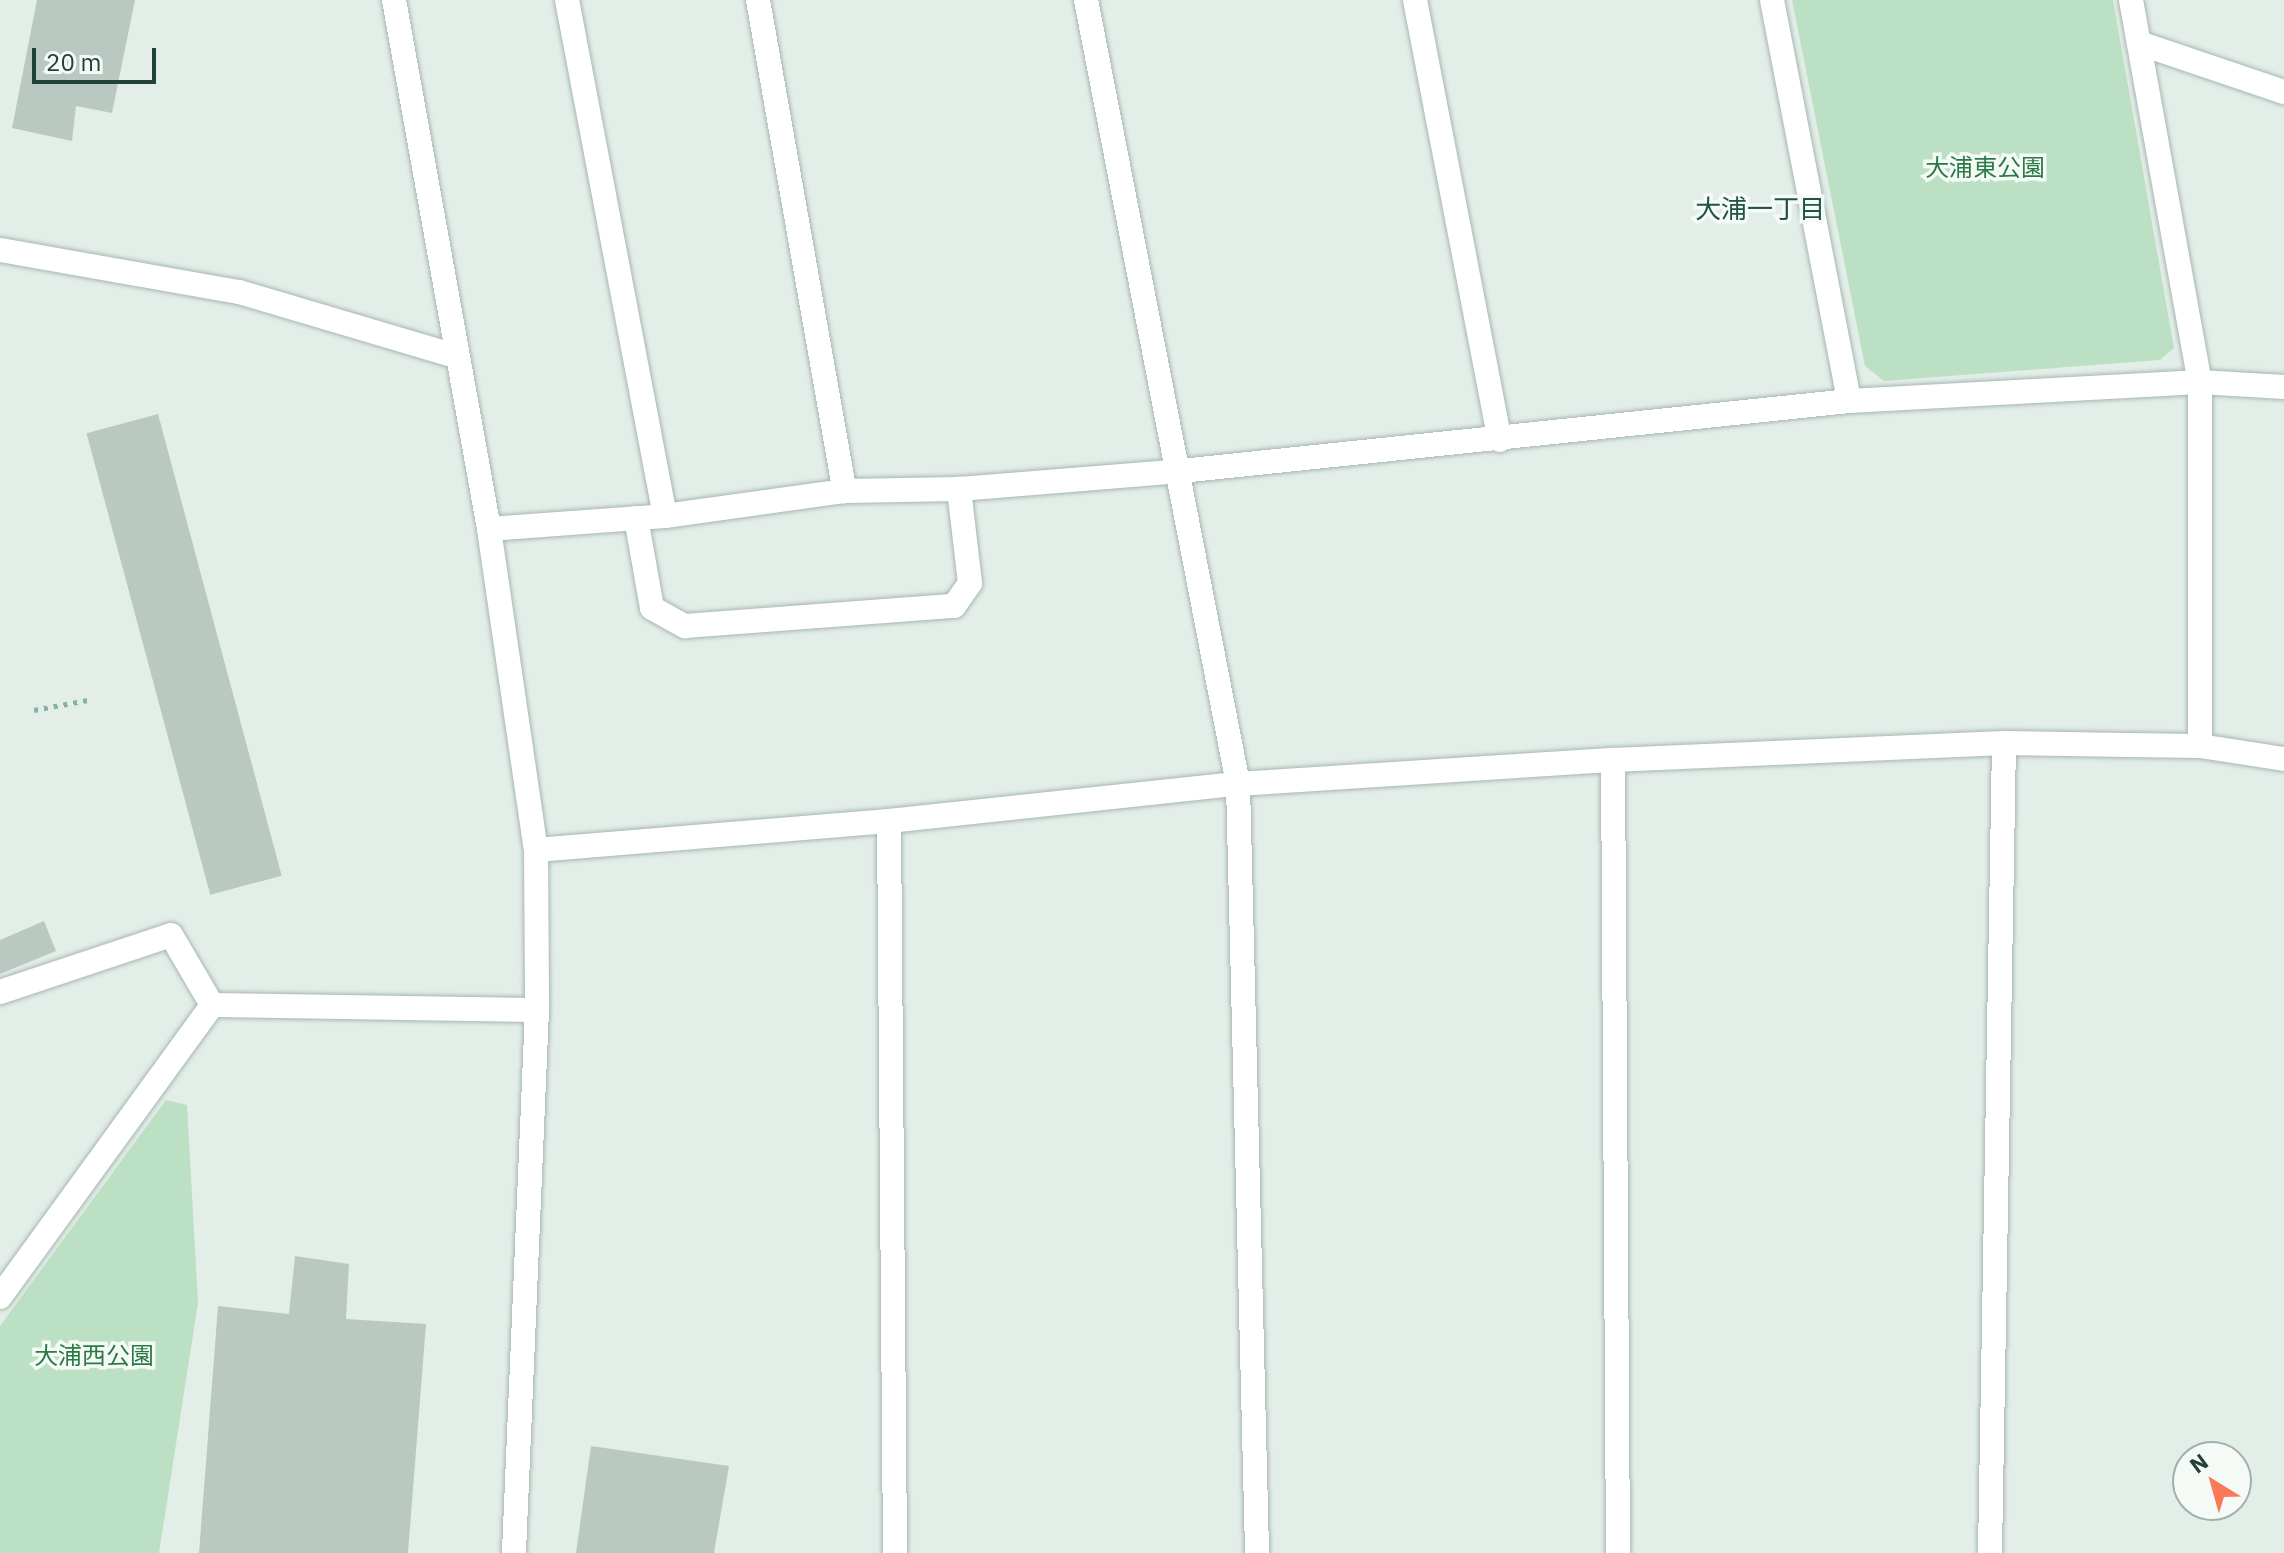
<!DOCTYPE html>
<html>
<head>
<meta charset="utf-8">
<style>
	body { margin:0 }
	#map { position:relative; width:2284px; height:1553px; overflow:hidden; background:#e4eee9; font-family:"IBM Plex Sans","Noto Sans JP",sans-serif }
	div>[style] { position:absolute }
	.green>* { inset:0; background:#bce0c4 }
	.building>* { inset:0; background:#b9c9c2; transform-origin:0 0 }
	.path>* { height:5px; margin-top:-2.5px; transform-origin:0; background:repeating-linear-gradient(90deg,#83b3a2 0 4px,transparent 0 10px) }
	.roads { filter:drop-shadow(0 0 2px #a6b7b0) drop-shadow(0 0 2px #a6b7b0) }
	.lane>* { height:24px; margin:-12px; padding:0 12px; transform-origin:12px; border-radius:12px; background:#fff }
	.street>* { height:24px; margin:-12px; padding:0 12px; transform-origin:12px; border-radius:12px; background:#fff }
	.secondary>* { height:24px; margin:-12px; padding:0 12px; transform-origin:12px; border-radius:12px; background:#fff }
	span { translate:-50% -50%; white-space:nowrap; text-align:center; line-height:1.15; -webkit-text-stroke:7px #f5faf7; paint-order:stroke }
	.park-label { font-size:24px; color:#2a7a46 }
	.neighbourhood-label { font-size:26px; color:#1d5445 }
	.north { position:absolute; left:2172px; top:1441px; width:80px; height:80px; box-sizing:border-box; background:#f5faf7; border:2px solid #a1b0aa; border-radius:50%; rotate:323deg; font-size:22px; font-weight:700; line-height:32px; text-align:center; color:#224137 }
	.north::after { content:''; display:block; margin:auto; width:28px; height:36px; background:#f87a58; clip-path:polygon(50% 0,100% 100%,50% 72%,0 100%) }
	.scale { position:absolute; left:32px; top:48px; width:124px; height:36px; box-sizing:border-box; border:4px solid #224137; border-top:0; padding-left:10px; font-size:24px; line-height:28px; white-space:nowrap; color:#224137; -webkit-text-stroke:6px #f5faf7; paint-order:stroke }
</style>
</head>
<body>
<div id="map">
	<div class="green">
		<div style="clip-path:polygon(1792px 0,2113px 0,2174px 348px,2160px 360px,1884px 381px,1865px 366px)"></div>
		<div style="clip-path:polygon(166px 1100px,187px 1105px,198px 1303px,159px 1553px,0 1553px,0 1326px)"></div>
	</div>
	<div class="building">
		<div style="clip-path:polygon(37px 0,135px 0,112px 113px,76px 106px,72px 141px,12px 128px)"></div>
		<div style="left:158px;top:414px;width:478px;height:74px;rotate:75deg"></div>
		<div style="clip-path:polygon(44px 921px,56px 951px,0 974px,0 940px)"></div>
		<div style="clip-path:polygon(295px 1256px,349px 1264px,346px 1319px,426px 1324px,408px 1553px,199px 1553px,218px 1306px,289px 1314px)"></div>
		<div style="clip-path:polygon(591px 1446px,729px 1466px,714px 1553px,576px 1553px)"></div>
	</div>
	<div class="path">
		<div style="left:34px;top:710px;width:55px;rotate:-10.5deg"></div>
	</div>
	<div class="roads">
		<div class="lane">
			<div style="left:0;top:250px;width:243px;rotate:10deg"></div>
			<div style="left:239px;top:292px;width:225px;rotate:16.5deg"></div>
			<div style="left:0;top:992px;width:180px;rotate:-18.4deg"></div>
			<div style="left:171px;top:935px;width:81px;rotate:59.6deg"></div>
		</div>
		<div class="street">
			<div style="left:567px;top:0;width:525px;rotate:79.25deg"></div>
			<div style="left:758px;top:0;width:499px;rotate:80deg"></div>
			<div style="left:1086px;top:0;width:799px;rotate:79.03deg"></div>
			<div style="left:1238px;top:784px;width:769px;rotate:88.58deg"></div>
			<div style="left:1415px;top:0;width:448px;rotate:79.1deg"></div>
			<div style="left:1772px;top:0;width:408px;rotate:79.1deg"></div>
			<div style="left:2131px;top:0;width:388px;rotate:79.8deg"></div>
			<div style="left:2200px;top:382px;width:364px;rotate:90deg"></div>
			<div style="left:2139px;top:43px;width:153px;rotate:18.7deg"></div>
			<div style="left:636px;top:518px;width:91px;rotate:79.9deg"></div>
			<div style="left:652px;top:608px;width:38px;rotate:29deg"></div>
			<div style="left:685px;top:626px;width:270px;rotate:-4.3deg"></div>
			<div style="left:954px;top:606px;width:28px;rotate:-55deg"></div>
			<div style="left:970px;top:583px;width:95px;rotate:-96.7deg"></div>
			<div style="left:489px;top:529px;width:176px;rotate:-4.2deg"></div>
			<div style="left:665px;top:516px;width:182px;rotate:-7.9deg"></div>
			<div style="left:845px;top:491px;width:114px;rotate:-1deg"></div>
			<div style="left:959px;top:489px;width:223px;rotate:-4.6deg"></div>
			<div style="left:1181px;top:471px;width:672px;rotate:-5.98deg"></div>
			<div style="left:1849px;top:401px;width:352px;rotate:-3.1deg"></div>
			<div style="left:2200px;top:382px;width:84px;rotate:3.4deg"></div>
			<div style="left:1613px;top:760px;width:793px;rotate:89.64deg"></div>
			<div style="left:889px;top:821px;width:732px;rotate:89.53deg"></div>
			<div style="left:536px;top:850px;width:354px;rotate:-4.7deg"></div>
			<div style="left:889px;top:821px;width:351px;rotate:-6.1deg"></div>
			<div style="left:1238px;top:784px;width:376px;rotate:-3.7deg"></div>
			<div style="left:1613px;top:760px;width:391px;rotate:-2.5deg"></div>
			<div style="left:2004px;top:743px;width:196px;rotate:0.9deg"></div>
			<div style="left:2200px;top:746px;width:85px;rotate:8.8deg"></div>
			<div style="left:0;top:1297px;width:361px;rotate:-54deg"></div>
			<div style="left:212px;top:1005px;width:325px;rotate:0.9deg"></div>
			<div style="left:1990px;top:1553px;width:810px;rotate:-89.01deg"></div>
		</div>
		<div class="secondary">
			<div style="left:394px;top:0;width:537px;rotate:79.82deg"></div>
			<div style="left:489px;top:529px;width:324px;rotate:81.7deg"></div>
			<div style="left:536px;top:850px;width:160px;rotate:89.6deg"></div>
			<div style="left:537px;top:1010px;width:543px;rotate:92.43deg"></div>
		</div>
	</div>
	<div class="park-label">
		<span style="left:1985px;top:168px">大浦東公園</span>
		<span style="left:94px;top:1356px">大浦西公園</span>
	</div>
	<div class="neighbourhood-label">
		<span style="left:1760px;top:209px">大浦一丁目</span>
	</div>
	<div class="north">N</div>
	<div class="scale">20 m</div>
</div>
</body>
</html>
